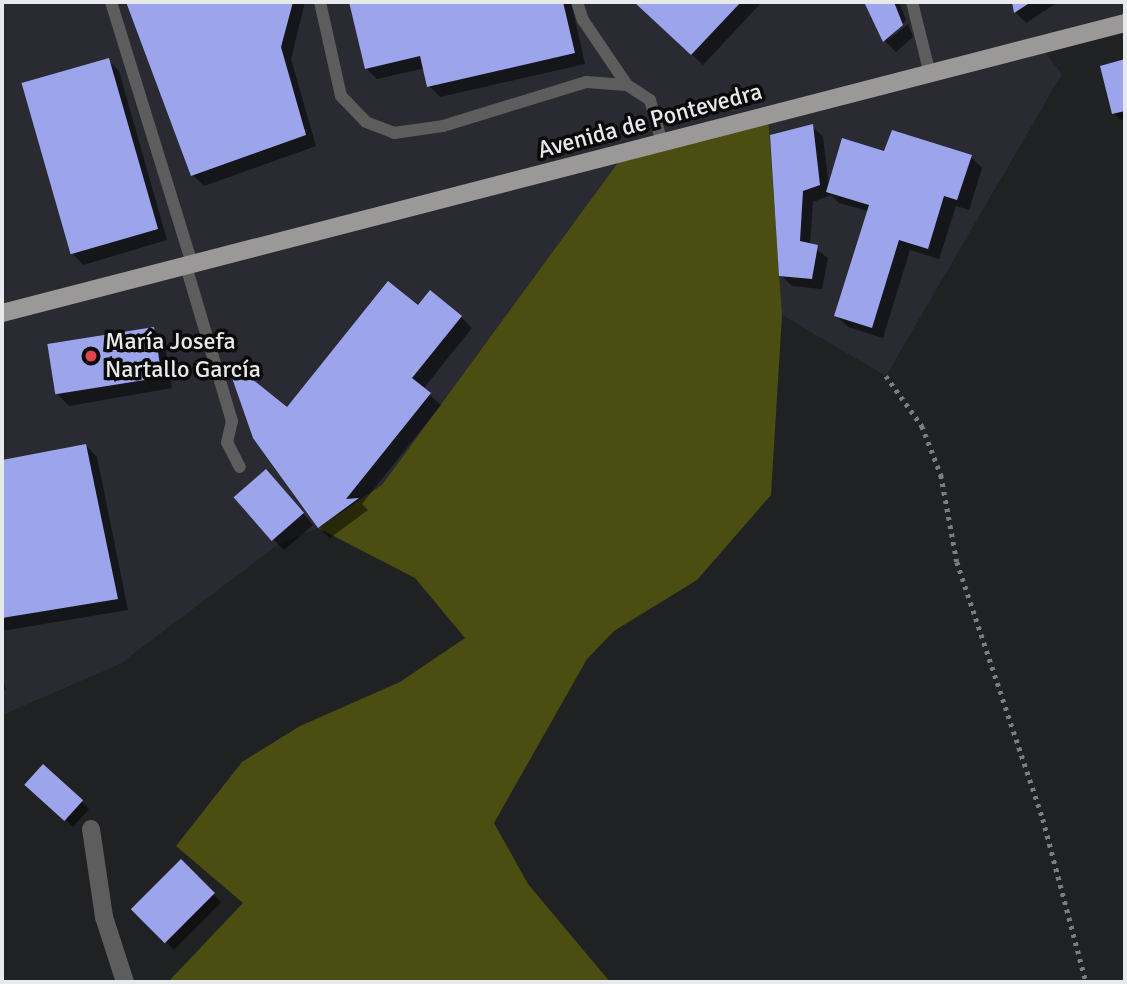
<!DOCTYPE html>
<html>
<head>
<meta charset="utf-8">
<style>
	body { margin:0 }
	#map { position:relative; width:1127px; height:984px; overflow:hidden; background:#202123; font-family:Signika,sans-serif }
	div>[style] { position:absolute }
	.built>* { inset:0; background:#292a32 }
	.forest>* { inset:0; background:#4b4e10 }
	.shadow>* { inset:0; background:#0007; transform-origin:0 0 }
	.building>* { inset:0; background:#9ca4eb; transform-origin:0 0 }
	.path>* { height:4.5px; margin-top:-2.25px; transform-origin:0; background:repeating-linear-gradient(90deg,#7c7d7e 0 3.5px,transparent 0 8.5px) }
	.service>* { height:12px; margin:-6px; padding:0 6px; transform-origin:6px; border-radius:6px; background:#5e5d5d }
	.minor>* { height:18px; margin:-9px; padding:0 9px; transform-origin:9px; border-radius:9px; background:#5e5d5d }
	.primary>* { height:18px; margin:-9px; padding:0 9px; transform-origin:9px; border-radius:9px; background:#9b9898 }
	.dots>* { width:19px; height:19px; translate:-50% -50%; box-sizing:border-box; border:4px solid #0a0a0b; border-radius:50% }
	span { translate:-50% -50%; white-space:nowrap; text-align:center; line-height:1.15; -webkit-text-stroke:7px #0a0a0b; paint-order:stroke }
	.street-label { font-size:24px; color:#e8e9ea }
	.poi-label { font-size:24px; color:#e8e9ea }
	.left { translate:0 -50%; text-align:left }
	.frame { position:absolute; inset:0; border:4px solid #e8e9ea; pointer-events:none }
</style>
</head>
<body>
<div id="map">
	<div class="built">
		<div style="clip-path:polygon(2px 2px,1125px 2px,1125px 23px,1040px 46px,1062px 74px,886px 376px,782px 315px,768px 116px,625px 153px,382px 485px,318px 528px,279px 544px,120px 664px,2px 715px)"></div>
	</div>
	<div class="forest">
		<div style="clip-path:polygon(768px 115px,782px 315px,771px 495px,697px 580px,614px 631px,587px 659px,494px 823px,528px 884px,610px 982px,168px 982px,243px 903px,176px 846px,242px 762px,300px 726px,400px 682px,465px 638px,415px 578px,318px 528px,382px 485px,625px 153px)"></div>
	</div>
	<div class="shadow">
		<div style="clip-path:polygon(128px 2px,305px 2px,291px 59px,316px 146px,204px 186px,193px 175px)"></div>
		<div style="clip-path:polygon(351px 2px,571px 2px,585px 64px,440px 97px,429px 86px,425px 68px,377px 79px,366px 68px)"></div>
		<div style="clip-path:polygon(635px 2px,762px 2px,703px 65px)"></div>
		<div style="clip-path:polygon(866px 2px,899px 2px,906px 20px,886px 42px,908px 24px,913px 37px,896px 52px,885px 41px)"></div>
		<div style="clip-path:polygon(1013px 2px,1058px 2px,1026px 23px,1016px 13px)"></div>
		<div style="clip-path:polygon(108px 60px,119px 71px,167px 240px,83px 265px,72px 253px)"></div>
		<div style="clip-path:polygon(1125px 61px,1125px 119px,1121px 120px,1113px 113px,1103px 67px)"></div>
		<div style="clip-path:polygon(812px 126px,823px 137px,829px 188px,885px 153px,971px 157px,982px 168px,969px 210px,956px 206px,939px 259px,910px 250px,883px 338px,848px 327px,836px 316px,868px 211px,839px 203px,831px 195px,813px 202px,810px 245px,828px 258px,822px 289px,792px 286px,781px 275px)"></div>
		<div style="clip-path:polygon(418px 308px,461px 317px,472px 328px,423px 389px,441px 405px,362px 504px,368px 510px,330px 538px,319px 527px,287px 410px)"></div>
		<div style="clip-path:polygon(153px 329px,164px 340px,172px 388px,69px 406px,58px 395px)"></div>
		<div style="clip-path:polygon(86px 446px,97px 457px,128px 610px,2px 631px,2px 461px)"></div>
		<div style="clip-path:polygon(277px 482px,313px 525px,284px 550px,273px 539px)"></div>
		<div style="clip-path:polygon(2px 675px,6px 690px,2px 691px)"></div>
		<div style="clip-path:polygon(44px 766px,89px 809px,73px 827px,34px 791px)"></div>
		<div style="left:181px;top:862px;width:57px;height:67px;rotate:45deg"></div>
	</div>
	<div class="building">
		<div style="clip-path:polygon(126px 2px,293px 2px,281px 47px,306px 135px,191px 176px)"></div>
		<div style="clip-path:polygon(349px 2px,563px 2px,575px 53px,427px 87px,420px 56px,365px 69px)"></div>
		<div style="clip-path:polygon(634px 2px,741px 2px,691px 55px)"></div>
		<div style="clip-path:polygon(864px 2px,894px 2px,903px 25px,883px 42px)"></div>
		<div style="clip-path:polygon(1012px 2px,1031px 2px,1014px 13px)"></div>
		<div style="left:109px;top:58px;width:178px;height:91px;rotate:74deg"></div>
		<div style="clip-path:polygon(1125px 59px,1125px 111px,1112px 114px,1100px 66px)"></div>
		<div style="clip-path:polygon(813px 124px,820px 185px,803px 191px,800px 241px,818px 245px,812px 279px,779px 276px,770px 135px)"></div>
		<div style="clip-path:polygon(892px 130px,972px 155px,957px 200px,944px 196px,928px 249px,899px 240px,872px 328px,834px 316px,869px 205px,826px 192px,842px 138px,884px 151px)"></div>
		<div style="clip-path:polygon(388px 281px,418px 305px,430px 290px,462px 316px,412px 378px,431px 393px,346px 499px,359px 498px,318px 528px,253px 438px,231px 375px,237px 367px,287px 407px)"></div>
		<div style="left:154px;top:327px;width:51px;height:108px;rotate:81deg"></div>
		<div style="clip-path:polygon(86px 444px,118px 599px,2px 618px,2px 460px)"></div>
		<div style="left:266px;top:469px;width:58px;height:43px;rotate:49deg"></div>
		<div style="left:43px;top:764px;width:54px;height:28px;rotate:42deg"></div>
		<div style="left:181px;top:859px;width:48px;height:71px;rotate:45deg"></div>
	</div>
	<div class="path">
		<div style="left:886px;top:376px;width:62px;rotate:54.2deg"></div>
		<div style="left:922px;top:426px;width:53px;rotate:68.8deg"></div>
		<div style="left:941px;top:475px;width:88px;rotate:79.6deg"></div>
		<div style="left:957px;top:562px;width:271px;rotate:71.5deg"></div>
		<div style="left:1043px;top:819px;width:169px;rotate:75.2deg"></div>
	</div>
	<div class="service">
		<div style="left:111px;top:2px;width:274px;rotate:72.8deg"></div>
		<div style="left:320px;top:2px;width:96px;rotate:77.4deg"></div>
		<div style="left:341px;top:96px;width:36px;rotate:46deg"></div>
		<div style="left:366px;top:122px;width:30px;rotate:21deg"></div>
		<div style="left:394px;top:133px;width:49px;rotate:-8.1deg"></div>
		<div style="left:443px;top:126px;width:150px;rotate:-17.1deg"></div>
		<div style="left:586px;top:82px;width:41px;rotate:4.2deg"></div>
		<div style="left:627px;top:85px;width:27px;rotate:33deg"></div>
		<div style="left:650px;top:100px;width:45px;rotate:74.4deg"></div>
		<div style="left:577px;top:2px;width:19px;rotate:72deg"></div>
		<div style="left:583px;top:20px;width:78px;rotate:55.9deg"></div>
		<div style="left:912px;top:2px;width:74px;rotate:76deg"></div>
		<div style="left:186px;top:266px;width:162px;rotate:73.5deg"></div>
		<div style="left:232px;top:421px;width:22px;rotate:103deg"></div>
		<div style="left:227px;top:442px;width:28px;rotate:63deg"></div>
	</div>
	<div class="minor">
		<div style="left:91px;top:829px;width:89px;rotate:81.6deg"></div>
		<div style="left:104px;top:917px;width:68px;rotate:72.1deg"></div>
	</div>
	<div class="primary">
		<div style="left:2px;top:313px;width:1160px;rotate:-14.48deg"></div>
	</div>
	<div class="dots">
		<div style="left:91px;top:356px;background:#e0444e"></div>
	</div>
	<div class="street-label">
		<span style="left:650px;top:121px;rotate:-15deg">Avenida de Pontevedra</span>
	</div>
	<div class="poi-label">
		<span class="left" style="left:105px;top:356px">María Josefa<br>Nartallo García</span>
	</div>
	<div class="frame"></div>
</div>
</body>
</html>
